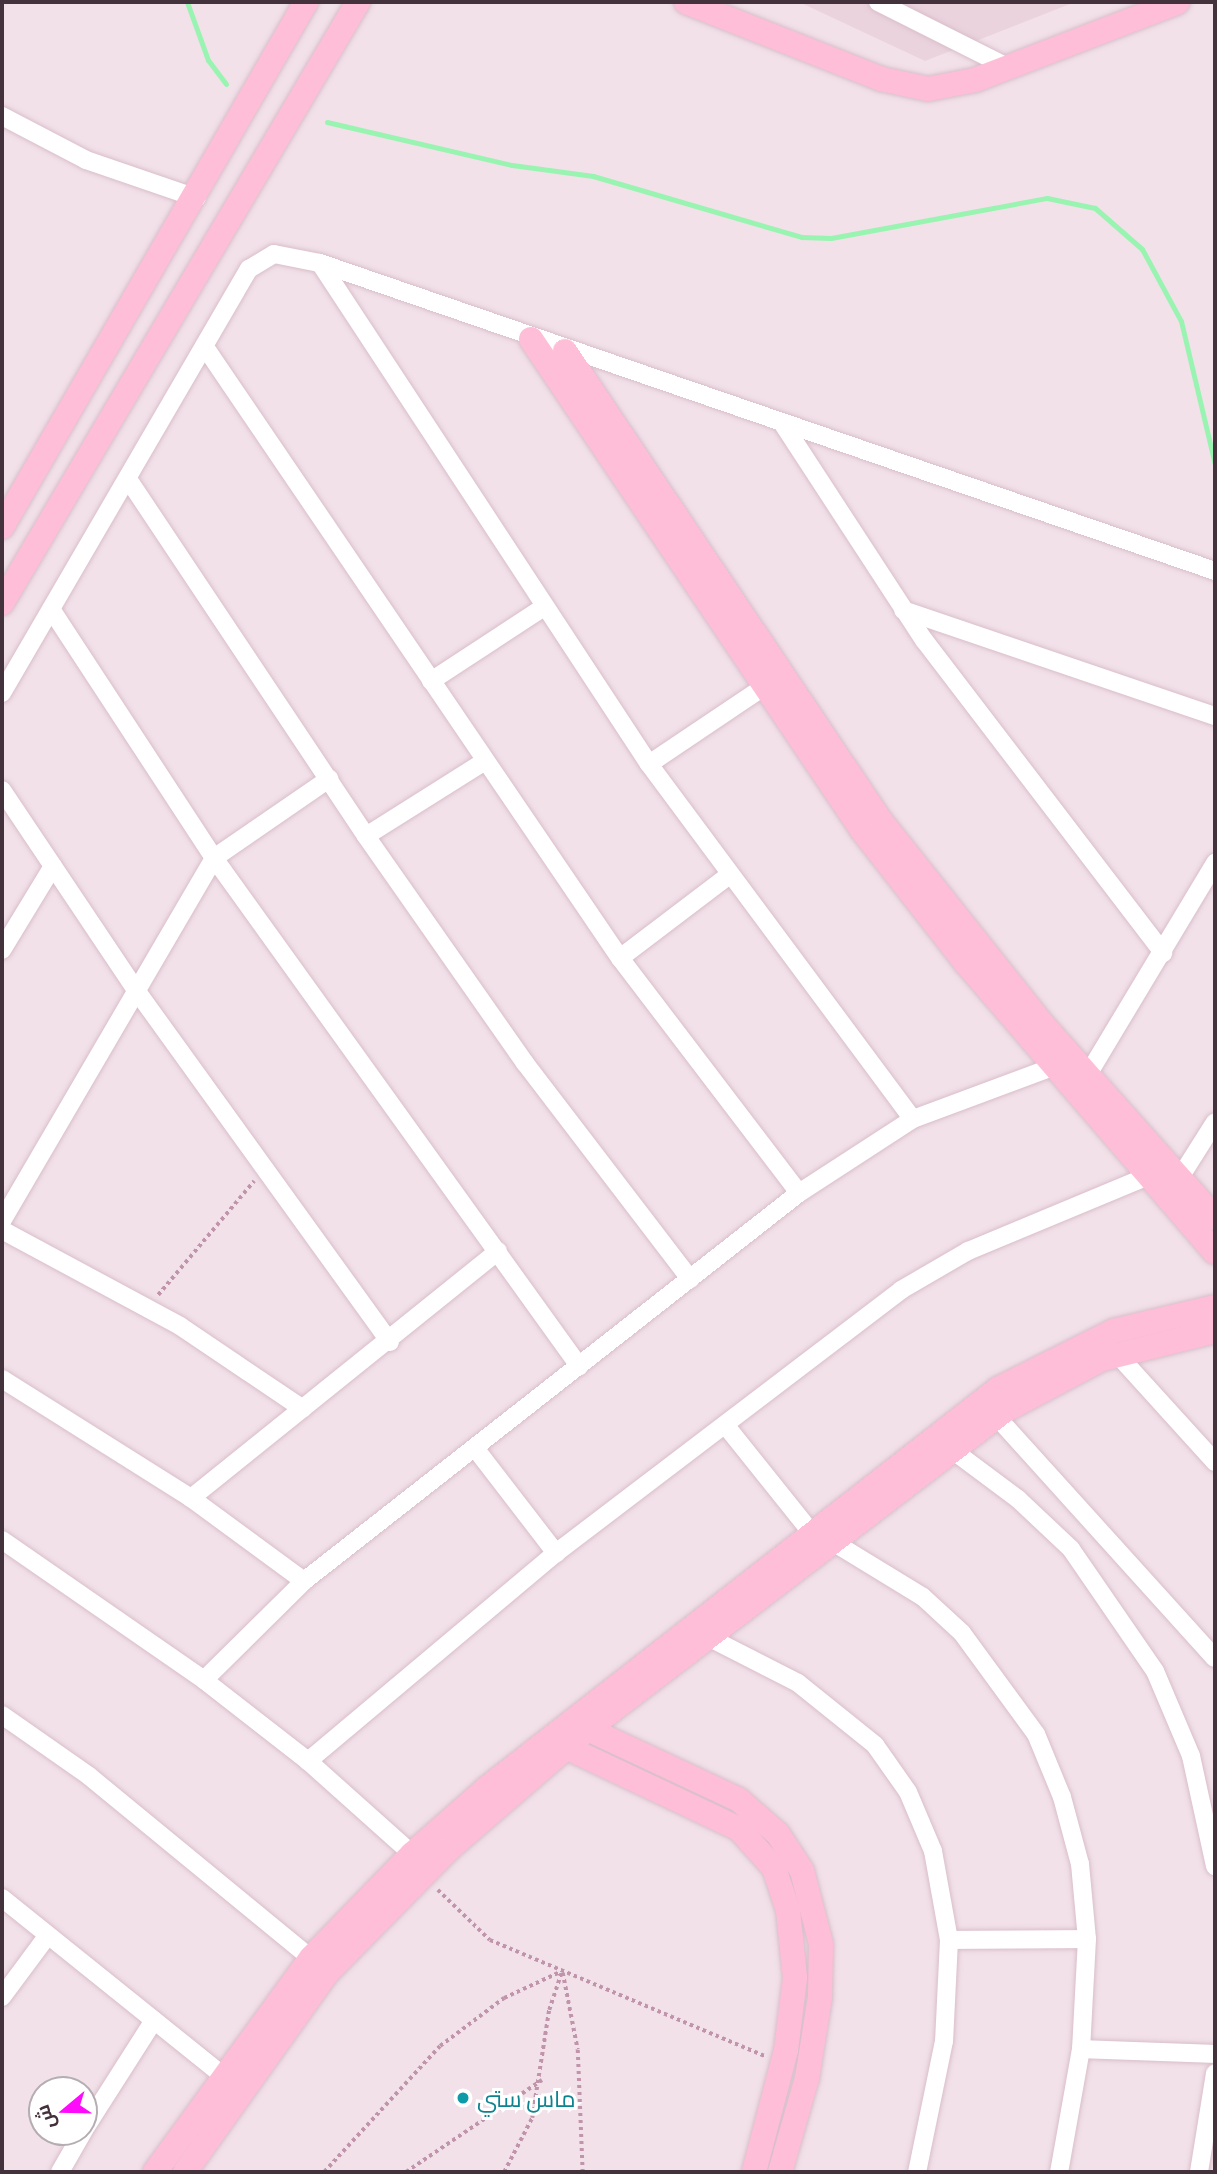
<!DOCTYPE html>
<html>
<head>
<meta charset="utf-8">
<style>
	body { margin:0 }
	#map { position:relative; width:1217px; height:2174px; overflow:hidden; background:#f2e1e9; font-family:Barlow,Cairo,sans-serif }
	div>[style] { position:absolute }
	.residential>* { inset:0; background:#ead3dd }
	.stream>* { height:5px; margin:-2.5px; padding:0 2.5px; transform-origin:2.5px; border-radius:2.5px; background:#99f4b2 }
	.path>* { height:3.5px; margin-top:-1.75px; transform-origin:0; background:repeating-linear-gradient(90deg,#c094aa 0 3.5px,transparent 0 7px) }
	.roads { filter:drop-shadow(0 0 2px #d9beca) drop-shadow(0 0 2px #d9beca) }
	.street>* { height:18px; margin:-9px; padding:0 9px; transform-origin:9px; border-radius:9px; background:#fff }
	.secondary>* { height:24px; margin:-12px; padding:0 12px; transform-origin:12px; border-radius:12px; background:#ffbed7 }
	.dots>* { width:19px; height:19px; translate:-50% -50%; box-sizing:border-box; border:4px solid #fff; border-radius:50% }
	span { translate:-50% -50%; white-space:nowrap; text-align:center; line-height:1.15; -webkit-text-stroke:6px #fff; paint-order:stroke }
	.culture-label { font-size:23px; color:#0d838f }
	.left { translate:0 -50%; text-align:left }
	.frame { position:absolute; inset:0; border:4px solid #43323b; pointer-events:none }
	.north { position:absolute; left:28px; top:2076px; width:70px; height:70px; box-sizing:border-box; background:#fff; border:2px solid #b4adb1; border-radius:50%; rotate:251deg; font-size:19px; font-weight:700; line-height:28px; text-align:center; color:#43323b }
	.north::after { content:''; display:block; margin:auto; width:24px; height:32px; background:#ff0bfb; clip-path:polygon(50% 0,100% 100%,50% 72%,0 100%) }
</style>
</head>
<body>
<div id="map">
	<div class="residential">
		<div style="clip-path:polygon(799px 2px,1075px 2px,925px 61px)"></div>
	</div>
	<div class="stream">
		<div style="left:187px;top:2px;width:62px;rotate:70.1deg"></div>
		<div style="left:208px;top:60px;width:30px;rotate:53deg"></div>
		<div style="left:327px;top:122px;width:190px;rotate:13.1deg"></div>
		<div style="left:512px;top:165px;width:82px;rotate:7.7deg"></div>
		<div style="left:593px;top:176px;width:218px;rotate:16.3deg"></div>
		<div style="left:802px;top:237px;width:29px;rotate:2deg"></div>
		<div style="left:831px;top:238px;width:220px;rotate:-10.5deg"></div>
		<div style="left:1047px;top:198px;width:49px;rotate:11.8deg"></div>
		<div style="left:1095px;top:208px;width:62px;rotate:41.1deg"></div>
		<div style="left:1142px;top:249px;width:82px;rotate:61.6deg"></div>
		<div style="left:1181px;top:321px;width:148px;rotate:76.7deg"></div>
	</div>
	<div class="path">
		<div style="left:158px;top:1295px;width:149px;rotate:-49.9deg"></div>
		<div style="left:438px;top:1890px;width:72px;rotate:43.9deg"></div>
		<div style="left:490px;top:1940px;width:298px;rotate:22.9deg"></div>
		<div style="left:563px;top:1973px;width:78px;rotate:79deg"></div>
		<div style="left:578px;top:2050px;width:122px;rotate:87.7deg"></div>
		<div style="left:324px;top:2172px;width:171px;rotate:-47.4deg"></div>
		<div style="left:440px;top:2046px;width:80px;rotate:-36.9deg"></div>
		<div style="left:504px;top:1998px;width:62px;rotate:-24.9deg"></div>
		<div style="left:406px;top:2172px;width:164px;rotate:-34.1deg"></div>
		<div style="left:504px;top:2172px;width:61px;rotate:-62.6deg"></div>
		<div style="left:532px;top:2118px;width:109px;rotate:-81.1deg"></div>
		<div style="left:549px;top:2010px;width:41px;rotate:-71.6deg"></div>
	</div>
	<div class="roads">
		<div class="street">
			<div style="left:878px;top:2px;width:147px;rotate:26.7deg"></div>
			<div style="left:2px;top:116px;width:95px;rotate:27.6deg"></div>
			<div style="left:86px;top:160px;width:117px;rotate:18.9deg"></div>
			<div style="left:320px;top:263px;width:599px;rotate:56.71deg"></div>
			<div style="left:649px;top:764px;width:442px;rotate:53.4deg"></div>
			<div style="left:205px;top:347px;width:739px;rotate:55.82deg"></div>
			<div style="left:620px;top:958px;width:295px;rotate:52.7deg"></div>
			<div style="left:783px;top:424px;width:258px;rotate:56.9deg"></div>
			<div style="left:924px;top:640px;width:394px;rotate:52.6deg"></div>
			<div style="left:128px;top:479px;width:429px;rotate:56.3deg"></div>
			<div style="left:366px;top:836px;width:277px;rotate:55deg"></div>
			<div style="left:525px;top:1063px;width:272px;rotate:52.6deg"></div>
			<div style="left:51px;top:609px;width:298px;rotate:56.8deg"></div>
			<div style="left:214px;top:858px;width:626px;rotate:54.3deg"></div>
			<div style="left:903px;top:610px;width:330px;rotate:18.8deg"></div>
			<div style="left:431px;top:681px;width:135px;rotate:-33.2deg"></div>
			<div style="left:2px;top:693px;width:491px;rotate:-59.8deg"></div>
			<div style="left:249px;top:269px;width:29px;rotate:-31deg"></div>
			<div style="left:274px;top:254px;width:47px;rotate:11.1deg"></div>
			<div style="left:320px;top:263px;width:947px;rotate:18.99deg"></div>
			<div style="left:649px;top:764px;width:136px;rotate:-33.9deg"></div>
			<div style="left:2px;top:790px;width:241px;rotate:56.2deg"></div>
			<div style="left:136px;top:990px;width:434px;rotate:54.2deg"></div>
			<div style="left:366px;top:836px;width:141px;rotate:-32.2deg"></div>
			<div style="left:2px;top:950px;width:98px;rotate:-58.7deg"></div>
			<div style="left:620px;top:958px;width:136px;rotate:-37.2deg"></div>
			<div style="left:1087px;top:1076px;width:249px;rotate:-59deg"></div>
			<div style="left:1179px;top:1179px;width:67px;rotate:-57.7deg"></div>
			<div style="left:2px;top:1221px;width:420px;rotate:-59.7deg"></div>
			<div style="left:214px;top:858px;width:140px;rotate:-34.5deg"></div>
			<div style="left:2px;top:1230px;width:202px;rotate:28.3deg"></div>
			<div style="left:180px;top:1326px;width:148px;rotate:34deg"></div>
			<div style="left:1117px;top:1354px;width:146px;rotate:47.8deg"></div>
			<div style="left:2px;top:1379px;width:223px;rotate:32.2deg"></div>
			<div style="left:191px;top:1498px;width:140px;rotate:36.3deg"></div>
			<div style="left:996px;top:1416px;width:326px;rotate:47.9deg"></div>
			<div style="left:726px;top:1426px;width:134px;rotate:51.3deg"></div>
			<div style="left:475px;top:1448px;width:133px;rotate:52.4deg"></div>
			<div style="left:951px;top:1449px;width:84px;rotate:36.7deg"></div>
			<div style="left:1018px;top:1499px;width:73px;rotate:43.3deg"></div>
			<div style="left:1071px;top:1549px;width:148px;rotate:55.5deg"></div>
			<div style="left:1155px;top:1671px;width:92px;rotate:67deg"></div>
			<div style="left:1191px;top:1756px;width:113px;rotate:77.7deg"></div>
			<div style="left:191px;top:1498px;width:394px;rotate:-38.8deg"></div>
			<div style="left:2px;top:1540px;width:246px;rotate:34.7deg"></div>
			<div style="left:204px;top:1680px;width:132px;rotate:37.9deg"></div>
			<div style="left:308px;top:1761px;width:140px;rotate:41.8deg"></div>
			<div style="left:833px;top:1542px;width:105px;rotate:31.4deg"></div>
			<div style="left:923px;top:1597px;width:53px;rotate:42.7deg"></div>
			<div style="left:962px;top:1633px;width:125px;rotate:53.8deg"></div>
			<div style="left:1036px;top:1734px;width:68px;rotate:67.6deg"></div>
			<div style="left:1062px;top:1797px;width:69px;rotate:75deg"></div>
			<div style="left:1080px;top:1864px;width:75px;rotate:84.7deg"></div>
			<div style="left:1087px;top:1939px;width:110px;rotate:93.1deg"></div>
			<div style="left:1081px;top:2049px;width:125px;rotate:100.1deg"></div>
			<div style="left:710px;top:1638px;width:99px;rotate:27.1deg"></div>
			<div style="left:798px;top:1683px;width:99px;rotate:38.8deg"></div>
			<div style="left:875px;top:1745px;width:57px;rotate:54.9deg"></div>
			<div style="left:908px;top:1792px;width:64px;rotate:67deg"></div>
			<div style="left:933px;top:1851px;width:90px;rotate:79.8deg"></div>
			<div style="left:949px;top:1940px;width:101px;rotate:92.8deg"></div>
			<div style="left:944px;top:2041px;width:134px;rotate:101.6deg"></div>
			<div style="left:204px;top:1680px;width:141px;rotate:-44.7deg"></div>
			<div style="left:304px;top:1581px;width:629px;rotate:-38.09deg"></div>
			<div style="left:799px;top:1193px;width:136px;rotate:-33deg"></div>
			<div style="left:913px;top:1119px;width:149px;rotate:-20.4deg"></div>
			<div style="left:2px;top:1715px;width:106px;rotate:35deg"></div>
			<div style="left:89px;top:1776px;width:296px;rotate:39.4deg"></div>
			<div style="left:308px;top:1761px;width:324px;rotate:-40deg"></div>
			<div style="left:556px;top:1553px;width:434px;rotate:-37.3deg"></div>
			<div style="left:901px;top:1290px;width:78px;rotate:-30.2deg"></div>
			<div style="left:968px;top:1251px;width:193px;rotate:-22.6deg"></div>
			<div style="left:2px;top:1898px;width:281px;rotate:38.8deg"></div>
			<div style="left:949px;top:1940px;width:138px;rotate:-0.4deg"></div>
			<div style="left:2px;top:1997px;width:77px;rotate:-53.4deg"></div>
			<div style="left:1081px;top:2049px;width:134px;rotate:2.1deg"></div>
			<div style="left:84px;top:2130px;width:130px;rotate:-57.5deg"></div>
			<div style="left:60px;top:2172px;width:46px;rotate:-60.1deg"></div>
			<div style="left:1199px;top:2172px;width:100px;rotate:-80.8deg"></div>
		</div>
		<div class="secondary">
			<div style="left:686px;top:2px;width:210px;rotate:21.5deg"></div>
			<div style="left:881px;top:79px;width:48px;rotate:12deg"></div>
			<div style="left:928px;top:89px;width:48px;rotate:-10.8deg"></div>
			<div style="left:975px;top:80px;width:217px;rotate:-21deg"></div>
			<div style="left:531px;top:339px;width:592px;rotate:56.01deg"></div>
			<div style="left:862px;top:830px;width:169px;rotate:52deg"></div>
			<div style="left:966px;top:963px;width:381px;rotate:49.3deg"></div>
			<div style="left:565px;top:351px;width:565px;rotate:56.11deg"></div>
			<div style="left:880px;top:820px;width:263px;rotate:51.5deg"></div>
			<div style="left:1044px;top:1026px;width:257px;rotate:48.3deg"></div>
			<div style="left:2px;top:527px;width:607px;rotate:-59.93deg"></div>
			<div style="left:2px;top:603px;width:699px;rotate:-59.36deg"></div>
			<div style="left:577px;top:1724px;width:179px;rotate:25.1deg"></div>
			<div style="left:739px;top:1800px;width:52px;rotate:41.1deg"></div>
			<div style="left:778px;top:1834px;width:44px;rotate:57deg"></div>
			<div style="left:802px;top:1871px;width:75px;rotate:75.4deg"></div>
			<div style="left:821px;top:1944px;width:53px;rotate:91.1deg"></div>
			<div style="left:820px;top:1997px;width:82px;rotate:99.1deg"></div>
			<div style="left:807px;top:2078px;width:98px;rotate:106deg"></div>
			<div style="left:555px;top:1742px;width:204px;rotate:25.3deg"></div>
			<div style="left:739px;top:1829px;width:52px;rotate:48.1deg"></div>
			<div style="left:774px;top:1868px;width:44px;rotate:71.6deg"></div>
			<div style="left:788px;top:1910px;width:68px;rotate:84.1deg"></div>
			<div style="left:795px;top:1978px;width:73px;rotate:97.1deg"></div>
			<div style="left:786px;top:2050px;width:126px;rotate:104.7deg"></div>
			<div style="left:155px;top:2172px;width:265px;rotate:-53.9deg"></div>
			<div style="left:311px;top:1958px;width:145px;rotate:-45.8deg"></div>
			<div style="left:412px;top:1854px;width:100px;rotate:-41.3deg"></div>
			<div style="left:487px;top:1788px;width:648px;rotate:-37.98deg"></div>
			<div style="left:998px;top:1389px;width:130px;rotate:-26.6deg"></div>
			<div style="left:1114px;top:1331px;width:104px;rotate:-13.4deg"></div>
			<div style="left:185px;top:2172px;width:244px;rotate:-54.5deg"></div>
			<div style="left:327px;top:1973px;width:177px;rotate:-45.5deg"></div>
			<div style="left:451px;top:1847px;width:182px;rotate:-40.8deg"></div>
			<div style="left:589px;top:1728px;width:522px;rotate:-37.37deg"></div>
			<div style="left:1004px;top:1411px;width:111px;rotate:-28deg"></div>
			<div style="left:1102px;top:1359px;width:116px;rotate:-13.9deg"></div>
		</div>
	</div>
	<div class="dots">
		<div style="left:463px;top:2098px;background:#0f9aa8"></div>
	</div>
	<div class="culture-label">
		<span class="left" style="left:477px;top:2098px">ماس ستي</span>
	</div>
	<div class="frame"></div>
	<div class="north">ش</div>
</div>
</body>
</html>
